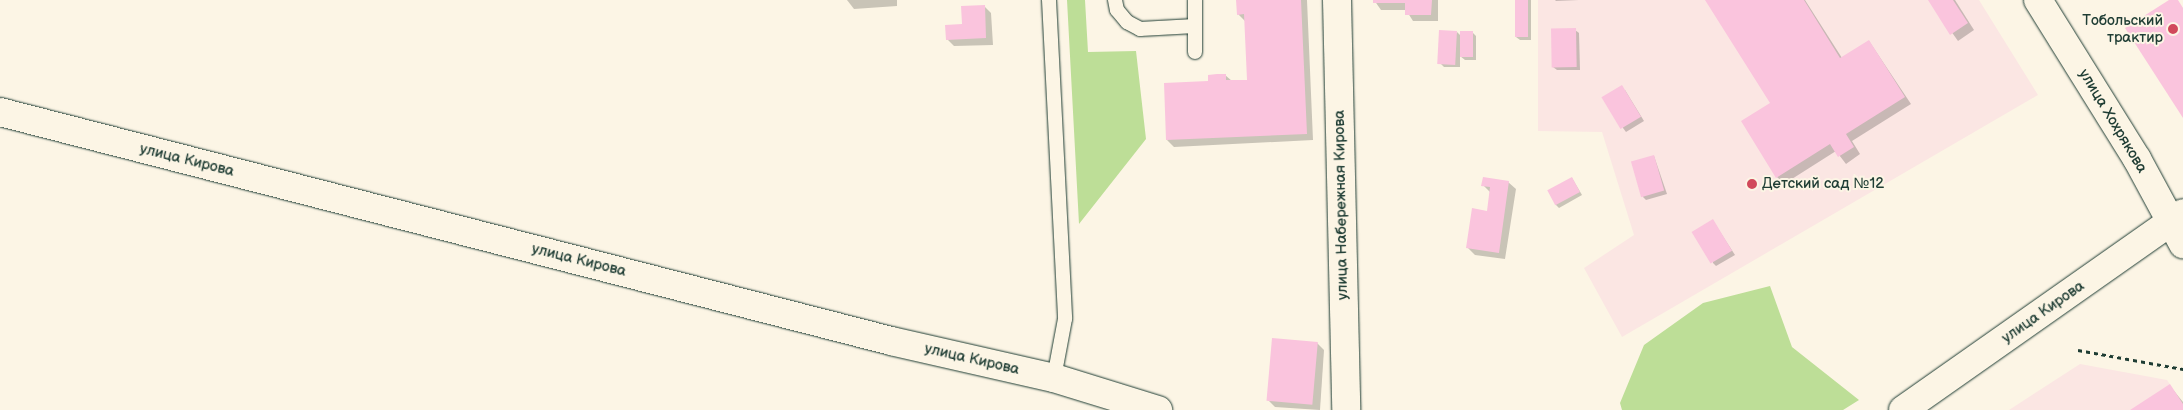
<!DOCTYPE html>
<html>
<head>
<meta charset="utf-8">
<style>
	body { margin:0 }
	#map { position:relative; width:2183px; height:410px; overflow:hidden; background:#fcf5e5; font-family:"Balsamiq Sans",sans-serif }
	div>[style] { position:absolute }
	.built>* { inset:0; background:#fbe6e3 }
	.green>* { inset:0; background:#bdde97 }
	.shadow>* { inset:0; background:#0003 }
	.building>* { inset:0; background:#fac4dd; transform-origin:0 0 }
	.path>* { height:3px; margin-top:-1.5px; transform-origin:0; background:repeating-linear-gradient(90deg,#1f3d34 0 4px,transparent 0 8px) }
	.roads { filter:drop-shadow(0 0 1px #1f3d34) drop-shadow(0 0 1px #1f3d34) }
	.service>* { height:14px; margin:-7px; padding:0 7px; transform-origin:7px; border-radius:7px; background:#fcf5e5 }
	.minor>* { height:28px; margin:-14px; padding:0 14px; transform-origin:14px; border-radius:14px; background:#fcf5e5 }
	.secondary>* { height:28px; margin:-14px; padding:0 14px; transform-origin:14px; border-radius:14px; background:#fcf5e5 }
	.dots>* { width:14px; height:14px; translate:-50% -50%; box-sizing:border-box; border:2px solid #fcf5e5; border-radius:50% }
	span { translate:-50% -50%; white-space:nowrap; text-align:center; line-height:1.15; -webkit-text-stroke:4px #fcf5e5; paint-order:stroke }
	.poi-label { font-size:15px; color:#1f3d34 }
	.right { translate:-100% -50%; text-align:right }
	.left { translate:0 -50%; text-align:left }
	.street-label { font-size:15px; color:#1f3d34 }
</style>
</head>
<body>
<div id="map">
	<div class="built">
		<div style="clip-path:polygon(1538px 0,1979px 0,2038px 95px,1622px 337px,1584px 268px,1634px 235px,1602px 132px,1538px 131px)"></div>
		<div style="clip-path:polygon(2080px 364px,2167px 380px,2183px 404px,2183px 410px,2009px 410px)"></div>
	</div>
	<div class="green">
		<div style="clip-path:polygon(1067px 0,1085px 0,1088px 52px,1136px 51px,1146px 139px,1079px 224px)"></div>
		<div style="clip-path:polygon(1770px 286px,1792px 347px,1859px 400px,1843px 410px,1622px 410px,1620px 403px,1644px 345px,1703px 303px)"></div>
	</div>
	<div class="shadow">
		<div style="clip-path:polygon(847px 0,897px 0,897px 6px,854px 9px)"></div>
		<div style="clip-path:polygon(1237px 0,1307px 0,1313px 140px,1174px 147px,1167px 140px,1209px 82px,1225px 75px,1232px 81px,1248px 81px,1245px 21px,1238px 14px)"></div>
		<div style="clip-path:polygon(1374px 0,1438px 0,1438px 21px,1413px 21px,1406px 10px,1381px 10px)"></div>
		<div style="clip-path:polygon(1516px 0,1531px 0,1531px 40px,1520px 40px,1516px 37px)"></div>
		<div style="clip-path:polygon(1555px 0,1579px 0,1556px 1px)"></div>
		<div style="clip-path:polygon(1707px 0,1805px 0,1842px 58px,1869px 41px,1911px 104px,1852px 141px,1860px 154px,1846px 164px,1836px 151px,1784px 184px,1777px 177px,1771px 103px)"></div>
		<div style="clip-path:polygon(1929px 0,1955px 0,1974px 30px,1958px 41px)"></div>
		<div style="clip-path:polygon(984px 6px,991px 13px,993px 45px,954px 46px,947px 39px)"></div>
		<div style="clip-path:polygon(1575px 30px,1579px 33px,1580px 70px,1557px 70px,1553px 67px)"></div>
		<div style="clip-path:polygon(1457px 32px,1461px 36px,1472px 32px,1476px 36px,1476px 60px,1465px 60px,1460px 56px,1460px 67px,1444px 67px,1440px 63px)"></div>
		<div style="clip-path:polygon(1625px 90px,1644px 121px,1626px 132px,1623px 128px)"></div>
		<div style="clip-path:polygon(1654px 156px,1667px 194px,1646px 200px,1643px 197px)"></div>
		<div style="clip-path:polygon(1572px 178px,1582px 195px,1559px 208px,1555px 204px)"></div>
		<div style="clip-path:polygon(1508px 182px,1516px 189px,1505px 259px,1475px 255px,1468px 248px,1488px 212px,1490px 192px,1483px 185px)"></div>
		<div style="clip-path:polygon(1713px 221px,1735px 255px,1716px 266px,1713px 263px)"></div>
		<div style="clip-path:polygon(1317px 343px,1324px 350px,1320px 410px,1275px 407px,1268px 400px)"></div>
		<div style="clip-path:polygon(2170px 386px,2183px 402px,2183px 410px,2132px 410px)"></div>
	</div>
	<div class="building">
		<div style="clip-path:polygon(1236px 0,1301px 0,1307px 134px,1166px 140px,1164px 83px,1208px 81px,1208px 75px,1217px 74px,1226px 74px,1226px 80px,1247px 80px,1244px 14px,1237px 15px)"></div>
		<div style="clip-path:polygon(1373px 0,1432px 0,1431px 15px,1405px 15px,1405px 3px,1373px 3px)"></div>
		<div style="left:1515px;top:0;width:13px;height:37px"></div>
		<div style="clip-path:polygon(1705px 0,1804px 0,1840px 58px,1869px 40px,1905px 97px,1846px 134px,1854px 147px,1838px 157px,1830px 144px,1776px 178px,1741px 121px,1770px 103px)"></div>
		<div style="clip-path:polygon(1928px 0,1953px 0,1968px 23px,1950px 35px)"></div>
		<div style="clip-path:polygon(2169px 0,2178px 0,2183px 8px,2183px 118px,2125px 28px)"></div>
		<div style="clip-path:polygon(985px 5px,986px 38px,946px 40px,945px 25px,962px 24px,961px 6px)"></div>
		<div style="left:1576px;top:28px;width:39px;height:25px;rotate:89deg"></div>
		<div style="left:1439px;top:30px;width:18px;height:34px;rotate:3deg"></div>
		<div style="left:1460px;top:31px;width:13px;height:26px"></div>
		<div style="left:1622px;top:85px;width:37px;height:24px;rotate:59deg"></div>
		<div style="left:1654px;top:155px;width:37px;height:24px;rotate:74deg"></div>
		<div style="clip-path:polygon(1483px 177px,1509px 181px,1499px 253px,1466px 248px,1472px 208px,1487px 211px,1490px 187px,1481px 186px)"></div>
		<div style="left:1572px;top:177px;width:17px;height:28px;rotate:62deg"></div>
		<div style="left:1713px;top:219px;width:37px;height:25px;rotate:59deg"></div>
		<div style="left:1272px;top:338px;width:46px;height:63px;rotate:5deg"></div>
		<div style="clip-path:polygon(2170px 384px,2183px 404px,2183px 410px,2130px 410px)"></div>
	</div>
	<div class="path">
		<div style="left:2078px;top:350px;width:107px;rotate:10.3deg"></div>
	</div>
	<div class="roads">
		<div class="service">
			<div style="left:1049px;top:0;width:319px;rotate:87.1deg"></div>
			<div style="left:1065px;top:319px;width:60px;rotate:100.6deg"></div>
			<div style="left:1115px;top:0;width:10px;rotate:79deg"></div>
			<div style="left:1117px;top:10px;width:16px;rotate:50deg"></div>
			<div style="left:1127px;top:22px;width:15px;rotate:28deg"></div>
			<div style="left:1140px;top:29px;width:55px;rotate:-3.1deg"></div>
			<div style="left:1195px;top:0;width:52px;rotate:90deg"></div>
		</div>
		<div class="minor">
			<div style="left:1337px;top:0;width:410px;rotate:88.7deg"></div>
			<div style="left:0;top:112px;width:920px;rotate:14.41deg"></div>
			<div style="left:891px;top:341px;width:167px;rotate:12.8deg"></div>
			<div style="left:1054px;top:378px;width:109px;rotate:17.1deg"></div>
			<div style="left:1903px;top:410px;width:342px;rotate:-35.1deg"></div>
		</div>
		<div class="secondary">
			<div style="left:2038px;top:0;width:187px;rotate:58.1deg"></div>
			<div style="left:2137px;top:159px;width:97px;rotate:61.6deg"></div>
		</div>
	</div>
	<div class="dots">
		<div style="left:2173px;top:29px;background:#d1495b"></div>
		<div style="left:1752px;top:184px;background:#d1495b"></div>
	</div>
	<div class="poi-label">
		<span class="right" style="left:2163px;top:29px">Тобольский<br>трактир</span>
		<span class="left" style="left:1762px;top:184px">Детский сад №12</span>
	</div>
	<div class="street-label">
		<span style="left:2113px;top:121px;rotate:59deg">улица Хохрякова</span>
		<span style="left:187px;top:160px;rotate:14deg">улица Кирова</span>
		<span style="left:1341px;top:205px;rotate:-91deg">улица Набережная Кирова</span>
		<span style="left:579px;top:260px;rotate:14deg">улица Кирова</span>
		<span style="left:2043px;top:312px;rotate:-35deg">улица Кирова</span>
		<span style="left:972px;top:359px;rotate:13deg">улица Кирова</span>
	</div>
</div>
</body>
</html>
